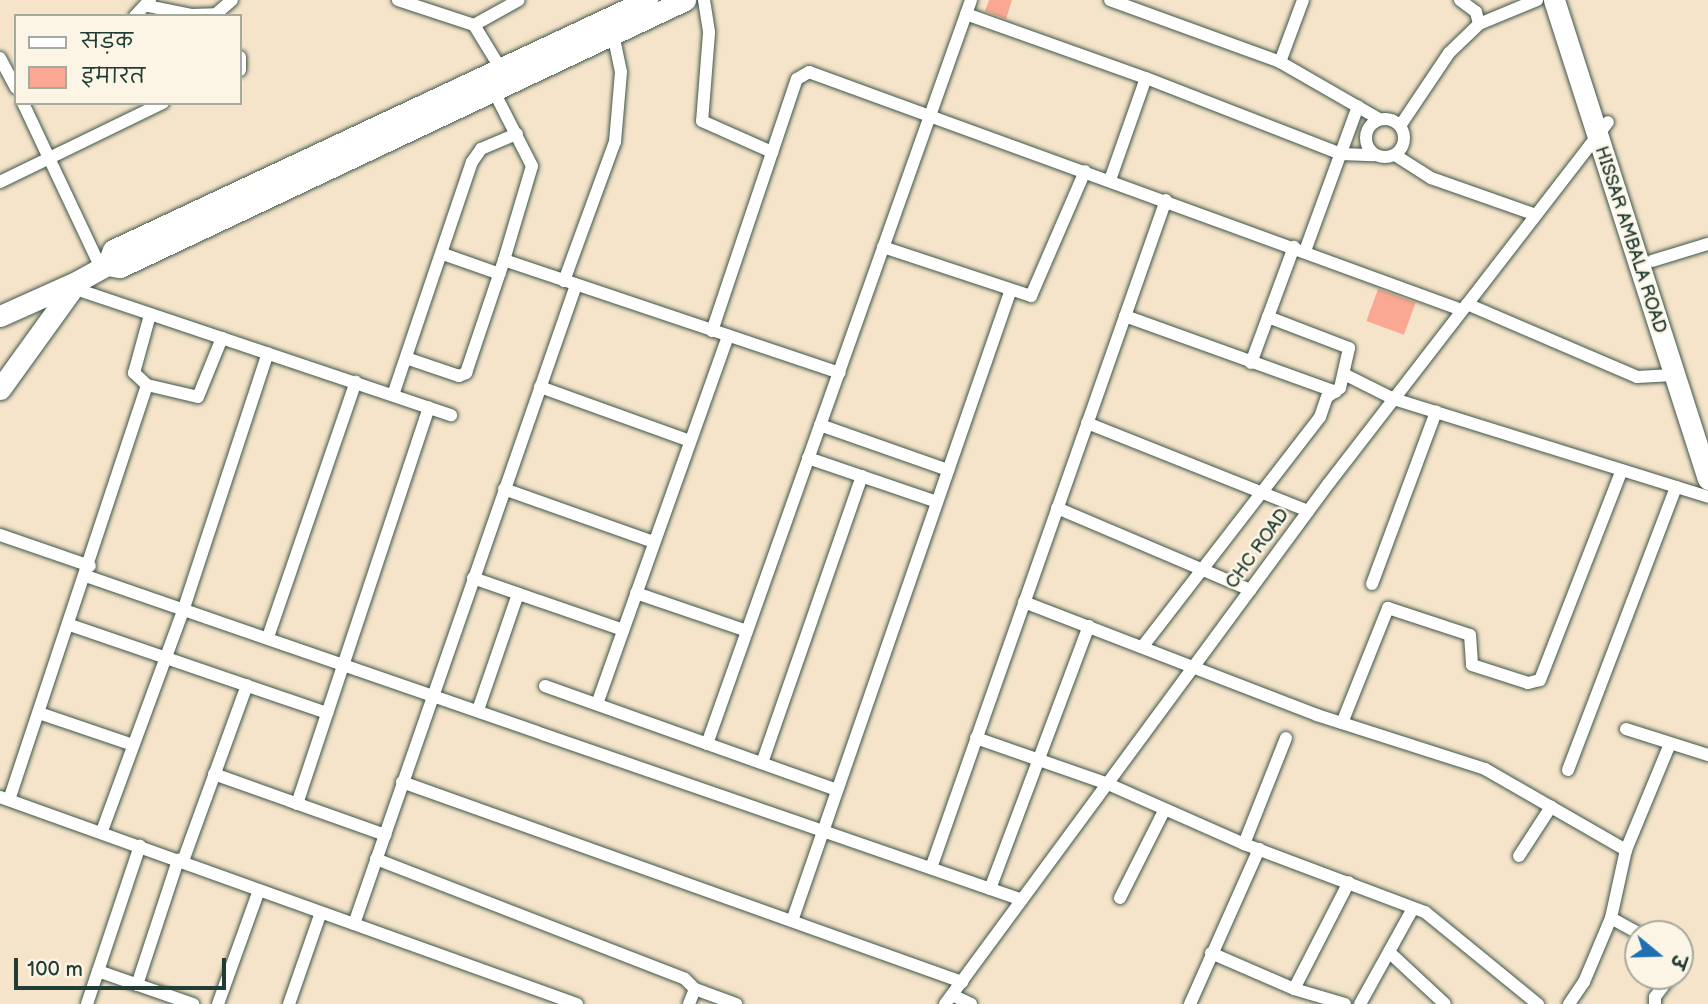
<!DOCTYPE html>
<html>
<head>
<meta charset="utf-8">
<style>
	body { margin:0 }
	#map { position:relative; width:1708px; height:1004px; overflow:hidden; background:#f5e4c9; font-family:"Balsamiq Sans","Playpen Sans Deva",sans-serif }
	div>[style] { position:absolute }
	.building>* { inset:0; background:#faa893; transform-origin:0 0 }
	.roads { filter:drop-shadow(0 0 2px #3f564a) drop-shadow(0 0 2px #3f564a) }
	.street>* { height:12px; margin:-6px; padding:0 6px; transform-origin:6px; border-radius:6px; background:#fff }
	.street>.ring { margin:-6px; padding:0; box-sizing:content-box; background:none; border:12px solid #fff; border-radius:50% }
	.primary>* { height:21px; margin:-10.5px; padding:0 10.5px; transform-origin:10.5px; border-radius:10.5px; background:#fff }
	span { translate:-50% -50%; white-space:nowrap; text-align:center; line-height:1.15; -webkit-text-stroke:5px #fcf5e5; paint-order:stroke }
	.street-label { font-size:18px; color:#1f3d34 }
	.legend { position:absolute; left:14px; top:14px; width:228px; height:91px; box-sizing:border-box; background:#fcf5e5; border:2px solid #a4ab9e; margin:0; padding:9px 12px; list-style:none; font-size:21px; color:#1f3d34 }
	.legend li { display:flex; align-items:center; gap:14px; height:35px }
	.legend b { width:35px; border:2px solid #a4ab9e }
	.north { position:absolute; left:1624px; top:920px; width:70px; height:70px; box-sizing:border-box; background:#fcf5e5; border:2px solid #a4ab9e; border-radius:50%; rotate:109deg; font-size:19px; font-weight:700; line-height:28px; text-align:center; color:#1f3d34 }
	.north::after { content:''; display:block; margin:auto; width:24px; height:32px; background:#1f6fb2; clip-path:polygon(50% 0,100% 100%,50% 72%,0 100%) }
	.scale { position:absolute; left:14px; top:958px; width:212px; height:32px; box-sizing:border-box; border:4px solid #1f3d34; border-top:0; padding-left:9px; font-size:21px; line-height:24px; white-space:nowrap; color:#1f3d34; -webkit-text-stroke:5px #fcf5e5; paint-order:stroke }
</style>
</head>
<body>
<div id="map">
	<div class="building">
		<div style="clip-path:polygon(989px 0,1012px 0,1006px 19px,985px 11px)"></div>
		<div style="left:1378px;top:289px;width:40px;height:34px;rotate:20deg"></div>
	</div>
	<div class="roads">
		<div class="street">
			<div style="left:398px;top:0;width:80px;rotate:18.2deg"></div>
			<div style="left:474px;top:25px;width:52px;rotate:58.5deg"></div>
			<div style="left:704px;top:0;width:33px;rotate:81deg"></div>
			<div style="left:709px;top:33px;width:88px;rotate:94.5deg"></div>
			<div style="left:702px;top:121px;width:77px;rotate:23.9deg"></div>
			<div style="left:1110px;top:0;width:181px;rotate:20deg"></div>
			<div style="left:1280px;top:62px;width:114px;rotate:29.9deg"></div>
			<div style="left:1460px;top:0;width:20px;rotate:37deg"></div>
			<div style="left:1476px;top:12px;width:12px;rotate:76deg"></div>
			<div style="left:148px;top:6px;width:44px;rotate:11.8deg"></div>
			<div style="left:191px;top:15px;width:25px;rotate:-2deg"></div>
			<div style="left:216px;top:14px;width:21px;rotate:-41deg"></div>
			<div style="left:966px;top:14px;width:191px;rotate:19.6deg"></div>
			<div style="left:1146px;top:78px;width:209px;rotate:21.3deg"></div>
			<div style="left:1341px;top:154px;width:33px;rotate:2deg"></div>
			<div style="left:135px;top:16px;width:22px;rotate:-47deg"></div>
			<div style="left:474px;top:25px;width:51px;rotate:-29.1deg"></div>
			<div style="left:240px;top:57px;width:13px;rotate:90deg"></div>
			<div style="left:0;top:58px;width:34px;rotate:62deg"></div>
			<div style="left:1280px;top:62px;width:66px;rotate:-69.6deg"></div>
			<div style="left:23px;top:103px;width:183px;rotate:64.7deg"></div>
			<div class="ring" style="left:1366px;top:119px;width:26px;height:26px"></div>
			<div style="left:1400px;top:126px;width:88px;rotate:-56.1deg"></div>
			<div style="left:1449px;top:53px;width:42px;rotate:-44deg"></div>
			<div style="left:1479px;top:24px;width:63px;rotate:-22.5deg"></div>
			<div style="left:1395px;top:155px;width:43px;rotate:32.6deg"></div>
			<div style="left:1431px;top:178px;width:111px;rotate:19.4deg"></div>
			<div style="left:1110px;top:180px;width:108px;rotate:-70.6deg"></div>
			<div style="left:0;top:182px;width:181px;rotate:-25.9deg"></div>
			<div style="left:883px;top:247px;width:156px;rotate:18.3deg"></div>
			<div style="left:1031px;top:296px;width:136px;rotate:-66.6deg"></div>
			<div style="left:1305px;top:251px;width:154px;rotate:-69.9deg"></div>
			<div style="left:443px;top:254px;width:60px;rotate:19.3deg"></div>
			<div style="left:504px;top:260px;width:354px;rotate:18.6deg"></div>
			<div style="left:1652px;top:261px;width:59px;rotate:-16.9deg"></div>
			<div style="left:564px;top:281px;width:148px;rotate:-69.9deg"></div>
			<div style="left:615px;top:142px;width:70px;rotate:-85.1deg"></div>
			<div style="left:621px;top:72px;width:44px;rotate:-101.8deg"></div>
			<div style="left:73px;top:288px;width:399px;rotate:18.6deg"></div>
			<div style="left:1467px;top:304px;width:185px;rotate:23.2deg"></div>
			<div style="left:1637px;top:377px;width:36px;rotate:-3deg"></div>
			<div style="left:1125px;top:316px;width:224px;rotate:19.8deg"></div>
			<div style="left:712px;top:331px;width:266px;rotate:-71.4deg"></div>
			<div style="left:797px;top:79px;width:14px;rotate:-30deg"></div>
			<div style="left:809px;top:72px;width:695px;rotate:20.03deg"></div>
			<div style="left:406px;top:358px;width:56px;rotate:18.8deg"></div>
			<div style="left:459px;top:376px;width:8px;rotate:-23deg"></div>
			<div style="left:466px;top:373px;width:119px;rotate:-71.4deg"></div>
			<div style="left:504px;top:260px;width:98px;rotate:-73.4deg"></div>
			<div style="left:532px;top:166px;width:90px;rotate:-117.1deg"></div>
			<div style="left:1251px;top:363px;width:124px;rotate:-69.7deg"></div>
			<div style="left:1344px;top:374px;width:56px;rotate:26.6deg"></div>
			<div style="left:1394px;top:399px;width:329px;rotate:17.3deg"></div>
			<div style="left:147px;top:385px;width:52px;rotate:13.2deg"></div>
			<div style="left:198px;top:397px;width:64px;rotate:-67.9deg"></div>
			<div style="left:540px;top:387px;width:159px;rotate:19.8deg"></div>
			<div style="left:393px;top:395px;width:246px;rotate:-71.3deg"></div>
			<div style="left:472px;top:162px;width:16px;rotate:-55deg"></div>
			<div style="left:481px;top:149px;width:39px;rotate:-23deg"></div>
			<div style="left:1087px;top:423px;width:238px;rotate:21.7deg"></div>
			<div style="left:820px;top:425px;width:136px;rotate:19.4deg"></div>
			<div style="left:808px;top:458px;width:136px;rotate:18.8deg"></div>
			<div style="left:504px;top:489px;width:159px;rotate:19.5deg"></div>
			<div style="left:1057px;top:508px;width:210px;rotate:23deg"></div>
			<div style="left:0;top:535px;width:95px;rotate:19deg"></div>
			<div style="left:86px;top:576px;width:990px;rotate:19.09deg"></div>
			<div style="left:473px;top:578px;width:159px;rotate:19.1deg"></div>
			<div style="left:1372px;top:584px;width:184px;rotate:-69.6deg"></div>
			<div style="left:636px;top:593px;width:117px;rotate:18.9deg"></div>
			<div style="left:1024px;top:602px;width:314px;rotate:21.1deg"></div>
			<div style="left:1317px;top:715px;width:176px;rotate:17.8deg"></div>
			<div style="left:1485px;top:769px;width:163px;rotate:29.9deg"></div>
			<div style="left:70px;top:625px;width:272px;rotate:18.9deg"></div>
			<div style="left:268px;top:637px;width:270px;rotate:-71deg"></div>
			<div style="left:1143px;top:646px;width:289px;rotate:-52.3deg"></div>
			<div style="left:1320px;top:417px;width:21px;rotate:-71deg"></div>
			<div style="left:1327px;top:397px;width:16px;rotate:-35deg"></div>
			<div style="left:1340px;top:388px;width:41px;rotate:-77.3deg"></div>
			<div style="left:1349px;top:348px;width:87px;rotate:-159.1deg"></div>
			<div style="left:545px;top:686px;width:310px;rotate:19.6deg"></div>
			<div style="left:597px;top:704px;width:391px;rotate:-70.4deg"></div>
			<div style="left:478px;top:710px;width:123px;rotate:-71deg"></div>
			<div style="left:39px;top:713px;width:99px;rotate:18.8deg"></div>
			<div style="left:1342px;top:723px;width:124px;rotate:-68.2deg"></div>
			<div style="left:1388px;top:608px;width:86px;rotate:18.2deg"></div>
			<div style="left:1470px;top:635px;width:30px;rotate:86deg"></div>
			<div style="left:1472px;top:665px;width:59px;rotate:17.8deg"></div>
			<div style="left:1528px;top:683px;width:12px;rotate:-14deg"></div>
			<div style="left:1540px;top:680px;width:225px;rotate:-68.7deg"></div>
			<div style="left:1626px;top:729px;width:86px;rotate:17.6deg"></div>
			<div style="left:976px;top:738px;width:140px;rotate:19.2deg"></div>
			<div style="left:1108px;top:784px;width:149px;rotate:23.8deg"></div>
			<div style="left:1244px;top:844px;width:193px;rotate:20.6deg"></div>
			<div style="left:1425px;top:912px;width:146px;rotate:39.2deg"></div>
			<div style="left:707px;top:744px;width:789px;rotate:-70.46deg"></div>
			<div style="left:762px;top:763px;width:304px;rotate:-70.8deg"></div>
			<div style="left:1568px;top:770px;width:303px;rotate:-69.1deg"></div>
			<div style="left:214px;top:774px;width:182px;rotate:19.6deg"></div>
			<div style="left:402px;top:782px;width:595px;rotate:19.65deg"></div>
			<div style="left:0;top:797px;width:613px;rotate:19.74deg"></div>
			<div style="left:9px;top:800px;width:437px;rotate:-71.6deg"></div>
			<div style="left:147px;top:385px;width:18px;rotate:-137deg"></div>
			<div style="left:134px;top:373px;width:60px;rotate:-74.6deg"></div>
			<div style="left:297px;top:804px;width:418px;rotate:-71.6deg"></div>
			<div style="left:102px;top:831px;width:238px;rotate:-69.8deg"></div>
			<div style="left:184px;top:608px;width:268px;rotate:-71.8deg"></div>
			<div style="left:1244px;top:844px;width:114px;rotate:-68.4deg"></div>
			<div style="left:1519px;top:856px;width:59px;rotate:-56.9deg"></div>
			<div style="left:376px;top:859px;width:331px;rotate:21.2deg"></div>
			<div style="left:685px;top:979px;width:14px;rotate:45deg"></div>
			<div style="left:695px;top:989px;width:16px;rotate:112deg"></div>
			<div style="left:183px;top:861px;width:187px;rotate:-70deg"></div>
			<div style="left:931px;top:868px;width:708px;rotate:-70.62deg"></div>
			<div style="left:990px;top:889px;width:281px;rotate:-69.4deg"></div>
			<div style="left:1120px;top:898px;width:97px;rotate:-63.2deg"></div>
			<div style="left:1611px;top:918px;width:33px;rotate:29deg"></div>
			<div style="left:792px;top:921px;width:666px;rotate:-70.88deg"></div>
			<div style="left:354px;top:924px;width:676px;rotate:-70.84deg"></div>
			<div style="left:1389px;top:952px;width:76px;rotate:42.9deg"></div>
			<div style="left:1211px;top:953px;width:90px;rotate:23.4deg"></div>
			<div style="left:1294px;top:989px;width:53px;rotate:16.4deg"></div>
			<div style="left:1680px;top:957px;width:7px;rotate:90deg"></div>
			<div style="left:98px;top:971px;width:101px;rotate:19.2deg"></div>
			<div style="left:137px;top:985px;width:132px;rotate:-71.8deg"></div>
			<div style="left:695px;top:989px;width:44px;rotate:20.1deg"></div>
			<div style="left:1294px;top:989px;width:120px;rotate:-62.8deg"></div>
			<div style="left:952px;top:995px;width:21px;rotate:25deg"></div>
			<div style="left:87px;top:1004px;width:167px;rotate:-71.5deg"></div>
			<div style="left:218px;top:1004px;width:121px;rotate:-70.2deg"></div>
			<div style="left:289px;top:1004px;width:97px;rotate:-70.8deg"></div>
			<div style="left:945px;top:1004px;width:647px;rotate:-53.61deg"></div>
			<div style="left:1329px;top:483px;width:456px;rotate:-52.3deg"></div>
			<div style="left:1190px;top:1004px;width:170px;rotate:-66deg"></div>
			<div style="left:1360px;top:1004px;width:107px;rotate:-61deg"></div>
			<div style="left:1569px;top:1004px;width:27px;rotate:-56deg"></div>
			<div style="left:1584px;top:982px;width:69px;rotate:-67.1deg"></div>
			<div style="left:1611px;top:918px;width:70px;rotate:-77.6deg"></div>
			<div style="left:1626px;top:850px;width:115px;rotate:-67.5deg"></div>
			<div style="left:1655px;top:1004px;width:7px;rotate:-90deg"></div>
			<div style="left:1655px;top:997px;width:26px;rotate:-53deg"></div>
		</div>
		<div class="primary">
			<div style="left:1554px;top:0;width:503px;rotate:72.18deg"></div>
			<div style="left:107px;top:265px;width:16px;rotate:-68deg"></div>
			<div style="left:113px;top:250px;width:590px;rotate:-25.09deg"></div>
			<div style="left:0;top:316px;width:83px;rotate:-24.1deg"></div>
			<div style="left:0;top:389px;width:133px;rotate:-54.2deg"></div>
			<div style="left:78px;top:281px;width:33px;rotate:-29deg"></div>
			<div style="left:107px;top:265px;width:13px;rotate:9deg"></div>
			<div style="left:120px;top:267px;width:625px;rotate:-25.29deg"></div>
		</div>
	</div>
	<div class="street-label">
		<span style="left:1630px;top:240px;rotate:72deg">HISSAR AMBALA ROAD</span>
		<span style="left:1258px;top:549px;rotate:-54deg">CHC ROAD</span>
	</div>
	<ul class="legend">
	<li><b style="height:9px;background:#fff"></b>सड़क</li>
	<li><b style="height:19px;background:#faa893"></b>इमारत</li>
	</ul>
	<div class="north">उ</div>
	<div class="scale">100 m</div>
</div>
</body>
</html>
